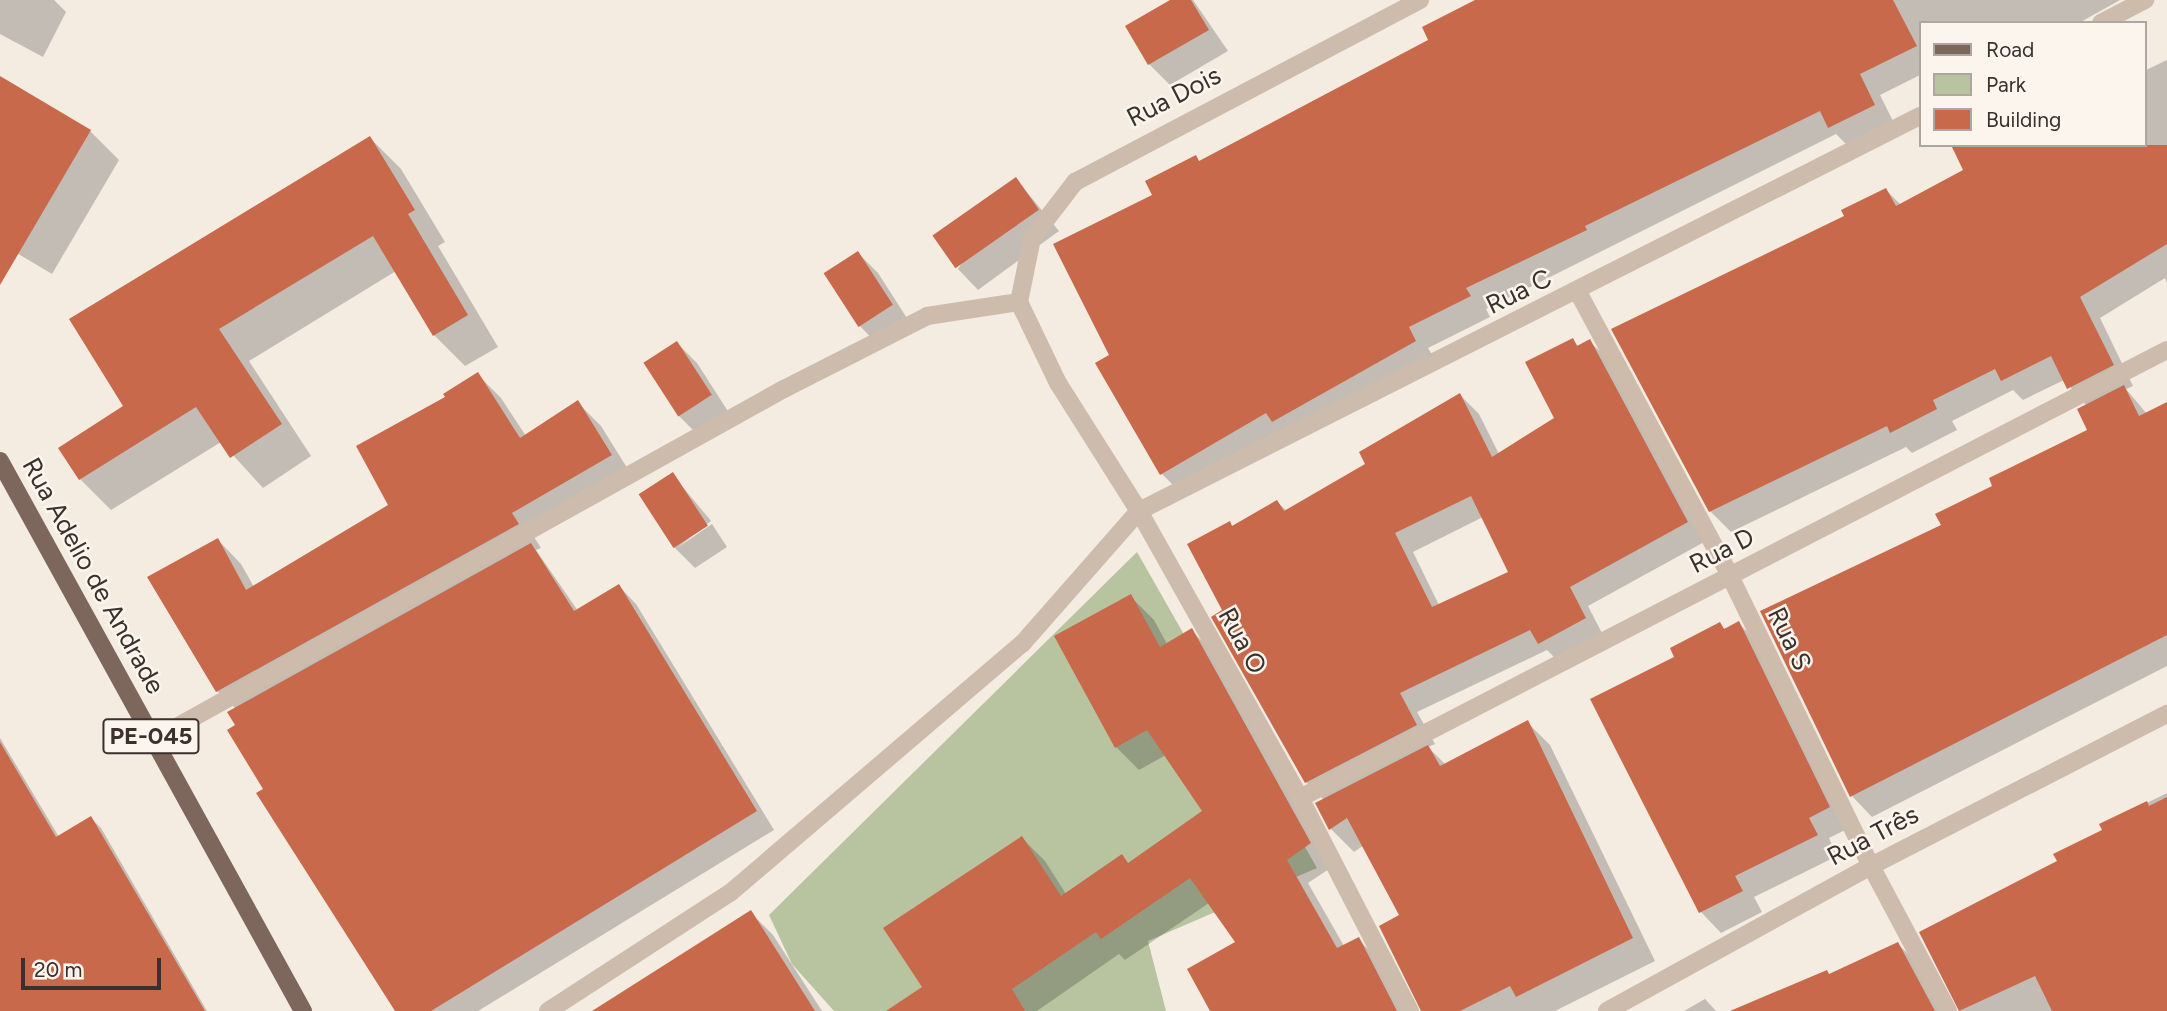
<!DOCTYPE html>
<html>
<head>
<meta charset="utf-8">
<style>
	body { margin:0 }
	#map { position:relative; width:2167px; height:1011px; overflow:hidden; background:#f4ebe1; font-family:Figtree,sans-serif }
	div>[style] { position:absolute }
	.green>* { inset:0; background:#b8c4a0 }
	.shadow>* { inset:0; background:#0003 }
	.building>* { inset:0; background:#c8694b; transform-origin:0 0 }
	.minor>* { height:18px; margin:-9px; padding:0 9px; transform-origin:9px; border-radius:9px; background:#cdbbac }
	.primary>* { height:18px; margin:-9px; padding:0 9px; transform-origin:9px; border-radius:9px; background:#7d675c }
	span { translate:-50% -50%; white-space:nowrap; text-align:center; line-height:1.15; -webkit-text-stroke:5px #fbf5ee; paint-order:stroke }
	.shield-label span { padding:2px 5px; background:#fbf5ee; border:2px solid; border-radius:5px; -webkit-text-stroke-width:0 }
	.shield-label { font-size:24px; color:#3b302b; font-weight:700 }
	.street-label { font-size:26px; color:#3b302b }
	.legend { position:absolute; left:1919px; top:21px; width:228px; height:126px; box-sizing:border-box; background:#fbf5ee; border:2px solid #aea6a0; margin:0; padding:9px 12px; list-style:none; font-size:21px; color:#3b302b }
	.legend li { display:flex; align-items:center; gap:14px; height:35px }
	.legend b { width:35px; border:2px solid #aea6a0 }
	.scale { position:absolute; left:21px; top:958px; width:140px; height:32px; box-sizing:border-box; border:4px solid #3b302b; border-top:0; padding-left:9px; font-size:21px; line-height:24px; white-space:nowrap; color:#3b302b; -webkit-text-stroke:5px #fbf5ee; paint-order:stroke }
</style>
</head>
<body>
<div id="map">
	<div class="green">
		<div style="clip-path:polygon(1137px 552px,1317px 868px,1148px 941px,1166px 1011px,834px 1011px,792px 964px,769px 915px)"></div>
	</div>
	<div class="shadow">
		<div style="clip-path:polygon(0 0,54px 0,66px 12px,43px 57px,0 34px)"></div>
		<div style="clip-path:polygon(1174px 0,1193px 0,1228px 51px,1170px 85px,1149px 64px)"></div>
		<div style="clip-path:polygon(1478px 0,2120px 0,2079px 23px,1920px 23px,1920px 75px,1880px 95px,1895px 125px,1850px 148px,1836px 134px,1486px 309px,1490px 317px,1428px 348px,1436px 362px,1182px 494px,1162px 474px,1112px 356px,1154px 196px,1195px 157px,1200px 162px,1431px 41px)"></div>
		<div style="clip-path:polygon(2167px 60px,2167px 283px,2165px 278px,2100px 318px,2133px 386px,2126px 389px,2147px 414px,2167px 404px,2167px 666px,1872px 817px,1852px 796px,1762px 612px,1943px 525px,1995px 487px,2089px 431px,2087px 406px,2064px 380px,2023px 400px,2013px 390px,1952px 421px,1957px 430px,1912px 453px,1906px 447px,1731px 532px,1710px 511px,1846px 217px,1886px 190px,1901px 205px,2144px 145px,2144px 71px)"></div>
		<div style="clip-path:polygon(90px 131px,119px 160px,52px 274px,0 243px)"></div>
		<div style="clip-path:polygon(370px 138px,401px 169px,445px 242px,438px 246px,498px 347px,465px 366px,434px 335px,396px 271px,249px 361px,311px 456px,263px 488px,221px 442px,111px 510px,80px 479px,125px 407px)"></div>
		<div style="clip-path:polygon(1016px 179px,1059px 231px,978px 290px,958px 269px)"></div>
		<div style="clip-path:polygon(858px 253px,878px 273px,912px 326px,880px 347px,860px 326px)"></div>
		<div style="clip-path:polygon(evenodd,1573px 340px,1579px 347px,1590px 342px,1609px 360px,1706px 541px,1588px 606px,1604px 637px,1559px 662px,1547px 650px,1417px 712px,1435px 744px,1428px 747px,1446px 765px,1527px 722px,1550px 745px,1655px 961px,1555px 1011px,1421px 1011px,1401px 916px,1364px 845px,1354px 852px,1331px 829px,1318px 804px,1324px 800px,1306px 782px,1225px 611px,1229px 523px,1233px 527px,1277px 502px,1287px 511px,1367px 465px,1460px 395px,1479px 414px,1499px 454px,1556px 419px,1573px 340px,1483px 517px,1511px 573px,1439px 605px,1413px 552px,1483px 517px)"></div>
		<div style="clip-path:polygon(677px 343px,697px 363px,731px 416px,699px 436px,679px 416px)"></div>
		<div style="clip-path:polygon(477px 374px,501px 398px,526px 436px,578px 403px,601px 426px,634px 479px,534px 537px,541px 548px,536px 550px,578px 611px,619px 586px,636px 604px,774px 830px,478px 1011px,397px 1011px,258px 794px,265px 789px,237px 725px,236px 709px,217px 691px,218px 540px,241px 564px,254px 587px,390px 506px,448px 398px)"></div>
		<div style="clip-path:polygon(672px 474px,711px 521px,677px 548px,712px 524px,727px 547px,695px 568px,674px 547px)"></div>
		<div style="clip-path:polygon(1131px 597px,1154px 620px,1167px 644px,1191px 630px,1214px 653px,1332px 867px,1308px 883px,1344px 946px,1358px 939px,1381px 962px,1408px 1011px,1212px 1011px,1237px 943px,1209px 903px,1125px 960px,1119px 954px,1037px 1011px,889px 1011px,924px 988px,1022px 838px,1045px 861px,1066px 894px,1129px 864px,1204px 812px,1166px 755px,1139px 770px,1116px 747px)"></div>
		<div style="clip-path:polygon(1739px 624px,1760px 644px,1849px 828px,1829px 838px,1837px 856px,1754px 897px,1762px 912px,1721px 933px,1701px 912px,1593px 699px,1677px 658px,1720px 625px,1726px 630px)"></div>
		<div style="clip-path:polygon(0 738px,59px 837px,91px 818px,101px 828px,207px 1011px,0 1011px)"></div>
		<div style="clip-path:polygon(2167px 793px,2167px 1011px,1958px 1011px,2059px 862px,2104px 831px,2102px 825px)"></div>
		<div style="clip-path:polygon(750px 912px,773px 935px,822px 1011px,595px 1011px)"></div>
		<div style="clip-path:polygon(1898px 944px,1918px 964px,1943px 1011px,1734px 1011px,1831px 976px)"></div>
		<div style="clip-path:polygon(1705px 999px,1716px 1011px,1684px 1011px)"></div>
	</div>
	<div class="building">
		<div style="clip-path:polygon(1170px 0,1191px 0,1209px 30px,1148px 65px,1125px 26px)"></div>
		<div style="clip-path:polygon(1475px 0,1893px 0,1917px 46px,1860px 74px,1875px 105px,1828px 128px,1820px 111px,1585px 226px,1587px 230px,1466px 288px,1471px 296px,1409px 327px,1416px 341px,1272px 422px,1266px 413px,1160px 475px,1095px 363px,1109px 355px,1053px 244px,1152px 195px,1145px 181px,1196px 155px,1199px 161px,1428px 40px,1422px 27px)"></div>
		<div style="clip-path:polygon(0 76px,91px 130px,0 285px)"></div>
		<div style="clip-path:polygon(370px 136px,415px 210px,408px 214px,468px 315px,433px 336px,373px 236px,219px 329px,282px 424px,230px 458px,196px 407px,79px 480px,58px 448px,123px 406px,69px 319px)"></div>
		<div style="clip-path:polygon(1951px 145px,2167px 145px,2167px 244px,2080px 297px,2114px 365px,2067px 389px,2051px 356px,2001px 381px,1995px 369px,1933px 400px,1937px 409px,1890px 433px,1887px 426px,1709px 512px,1611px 329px,1844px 216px,1841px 210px,1886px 188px,1896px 206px,1963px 170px)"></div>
		<div style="left:1016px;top:177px;width:40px;height:102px;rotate:55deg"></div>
		<div style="left:858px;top:251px;width:64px;height:41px;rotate:57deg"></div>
		<div style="clip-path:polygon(evenodd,1573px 338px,1577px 346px,1590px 339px,1688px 522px,1570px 587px,1586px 618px,1538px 644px,1530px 630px,1400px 693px,1417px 725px,1305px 783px,1211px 617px,1222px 610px,1187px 544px,1230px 521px,1232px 526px,1277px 500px,1284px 511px,1365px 464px,1359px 452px,1460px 393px,1492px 457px,1554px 418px,1525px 362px,1573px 338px,1471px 496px,1508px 572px,1432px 607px,1395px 533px,1471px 496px)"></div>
		<div style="left:677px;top:341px;width:64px;height:40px;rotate:57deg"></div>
		<div style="clip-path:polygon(478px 372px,520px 438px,578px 400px,612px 455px,512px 513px,519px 524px,216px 692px,147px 577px,218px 538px,246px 590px,388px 505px,356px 446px,445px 397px,443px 394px)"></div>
		<div style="clip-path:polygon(2124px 385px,2139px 416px,2167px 402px,2167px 635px,1850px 797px,1760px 611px,1941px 525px,1935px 514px,1992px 486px,1989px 478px,2087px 430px,2077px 409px)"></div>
		<div style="left:673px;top:472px;width:64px;height:41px;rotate:57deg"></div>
		<div style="clip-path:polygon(531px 543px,574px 611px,619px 584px,757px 811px,431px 1011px,395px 1011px,256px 793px,263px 789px,227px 730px,235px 725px,227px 712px)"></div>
		<div style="clip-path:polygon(1131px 594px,1160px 647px,1192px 628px,1311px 843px,1287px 860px,1337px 948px,1359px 937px,1397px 1011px,1210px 1011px,1187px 969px,1235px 942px,1190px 878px,1101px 939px,1096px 932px,1012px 989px,1025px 1011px,886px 1011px,922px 987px,883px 928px,1022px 836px,1061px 896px,1122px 854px,1128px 863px,1202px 811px,1147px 730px,1115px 748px,1054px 636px)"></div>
		<div style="clip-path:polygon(1739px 621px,1830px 807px,1809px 818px,1818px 835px,1735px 876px,1743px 891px,1699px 913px,1590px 699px,1674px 657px,1670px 648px,1720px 622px,1724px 629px)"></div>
		<div style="clip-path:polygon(1528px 720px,1633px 938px,1516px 997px,1510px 986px,1460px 1011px,1421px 1011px,1379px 926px,1399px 915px,1347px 818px,1329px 830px,1315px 803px,1428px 745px,1440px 766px)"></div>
		<div style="clip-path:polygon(0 742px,56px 837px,91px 816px,205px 1011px,0 1011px)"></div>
		<div style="clip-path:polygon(2167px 797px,2167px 1011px,2052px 1011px,2035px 976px,1959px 1011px,1919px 932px,2057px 861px,2053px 854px,2102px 830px,2099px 824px,2147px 801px,2149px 806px)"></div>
		<div style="clip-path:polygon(751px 910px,815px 1011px,592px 1011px)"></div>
		<div style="clip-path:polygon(1898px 942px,1935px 1011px,1730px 1011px,1827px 970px,1829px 974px)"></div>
	</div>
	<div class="minor">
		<div style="left:2101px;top:23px;width:50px;rotate:-27.6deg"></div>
		<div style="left:1578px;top:292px;width:322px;rotate:61.8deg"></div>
		<div style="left:1730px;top:576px;width:322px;rotate:64.1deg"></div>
		<div style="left:1871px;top:866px;width:164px;rotate:62deg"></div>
		<div style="left:1019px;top:302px;width:90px;rotate:64.3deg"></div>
		<div style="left:1058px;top:383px;width:151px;rotate:57.7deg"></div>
		<div style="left:1139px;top:511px;width:329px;rotate:60.7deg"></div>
		<div style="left:1300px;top:798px;width:240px;rotate:62.7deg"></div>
		<div style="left:1019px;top:302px;width:65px;rotate:-78.5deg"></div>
		<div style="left:1032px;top:238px;width:71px;rotate:-52.5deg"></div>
		<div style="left:1075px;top:182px;width:390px;rotate:-27.8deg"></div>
		<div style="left:153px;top:740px;width:722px;rotate:-29.09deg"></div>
		<div style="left:784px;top:389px;width:161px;rotate:-27deg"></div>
		<div style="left:927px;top:316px;width:93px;rotate:-8.7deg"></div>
		<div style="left:1300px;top:798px;width:976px;rotate:-27.33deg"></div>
		<div style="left:548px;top:1011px;width:217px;rotate:-33deg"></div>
		<div style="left:730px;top:893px;width:384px;rotate:-40.5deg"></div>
		<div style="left:1022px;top:644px;width:177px;rotate:-48.7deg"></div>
		<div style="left:1139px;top:511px;width:875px;rotate:-26.83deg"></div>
		<div style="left:1607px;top:1011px;width:301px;rotate:-28.8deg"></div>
		<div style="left:1871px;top:866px;width:333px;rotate:-27.2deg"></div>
	</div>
	<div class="primary">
		<div style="left:0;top:461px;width:628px;rotate:61.15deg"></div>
	</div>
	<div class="shield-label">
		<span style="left:151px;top:736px">PE-045</span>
	</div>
	<div class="street-label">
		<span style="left:1174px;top:97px;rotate:-27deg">Rua Dois</span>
		<span style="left:1519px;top:292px;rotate:-26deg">Rua C</span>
		<span style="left:1722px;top:551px;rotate:-27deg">Rua D</span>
		<span style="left:93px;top:576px;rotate:61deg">Rua Adelio de Andrade</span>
		<span style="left:1789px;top:639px;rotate:64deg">Rua S</span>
		<span style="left:1242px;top:641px;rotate:61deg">Rua O</span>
		<span style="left:1873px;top:836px;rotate:-28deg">Rua Três</span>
	</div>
	<ul class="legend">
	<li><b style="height:9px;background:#7d675c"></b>Road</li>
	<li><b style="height:19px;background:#b8c4a0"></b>Park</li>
	<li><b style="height:19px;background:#c8694b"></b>Building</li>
	</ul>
	<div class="scale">20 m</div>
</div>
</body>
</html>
